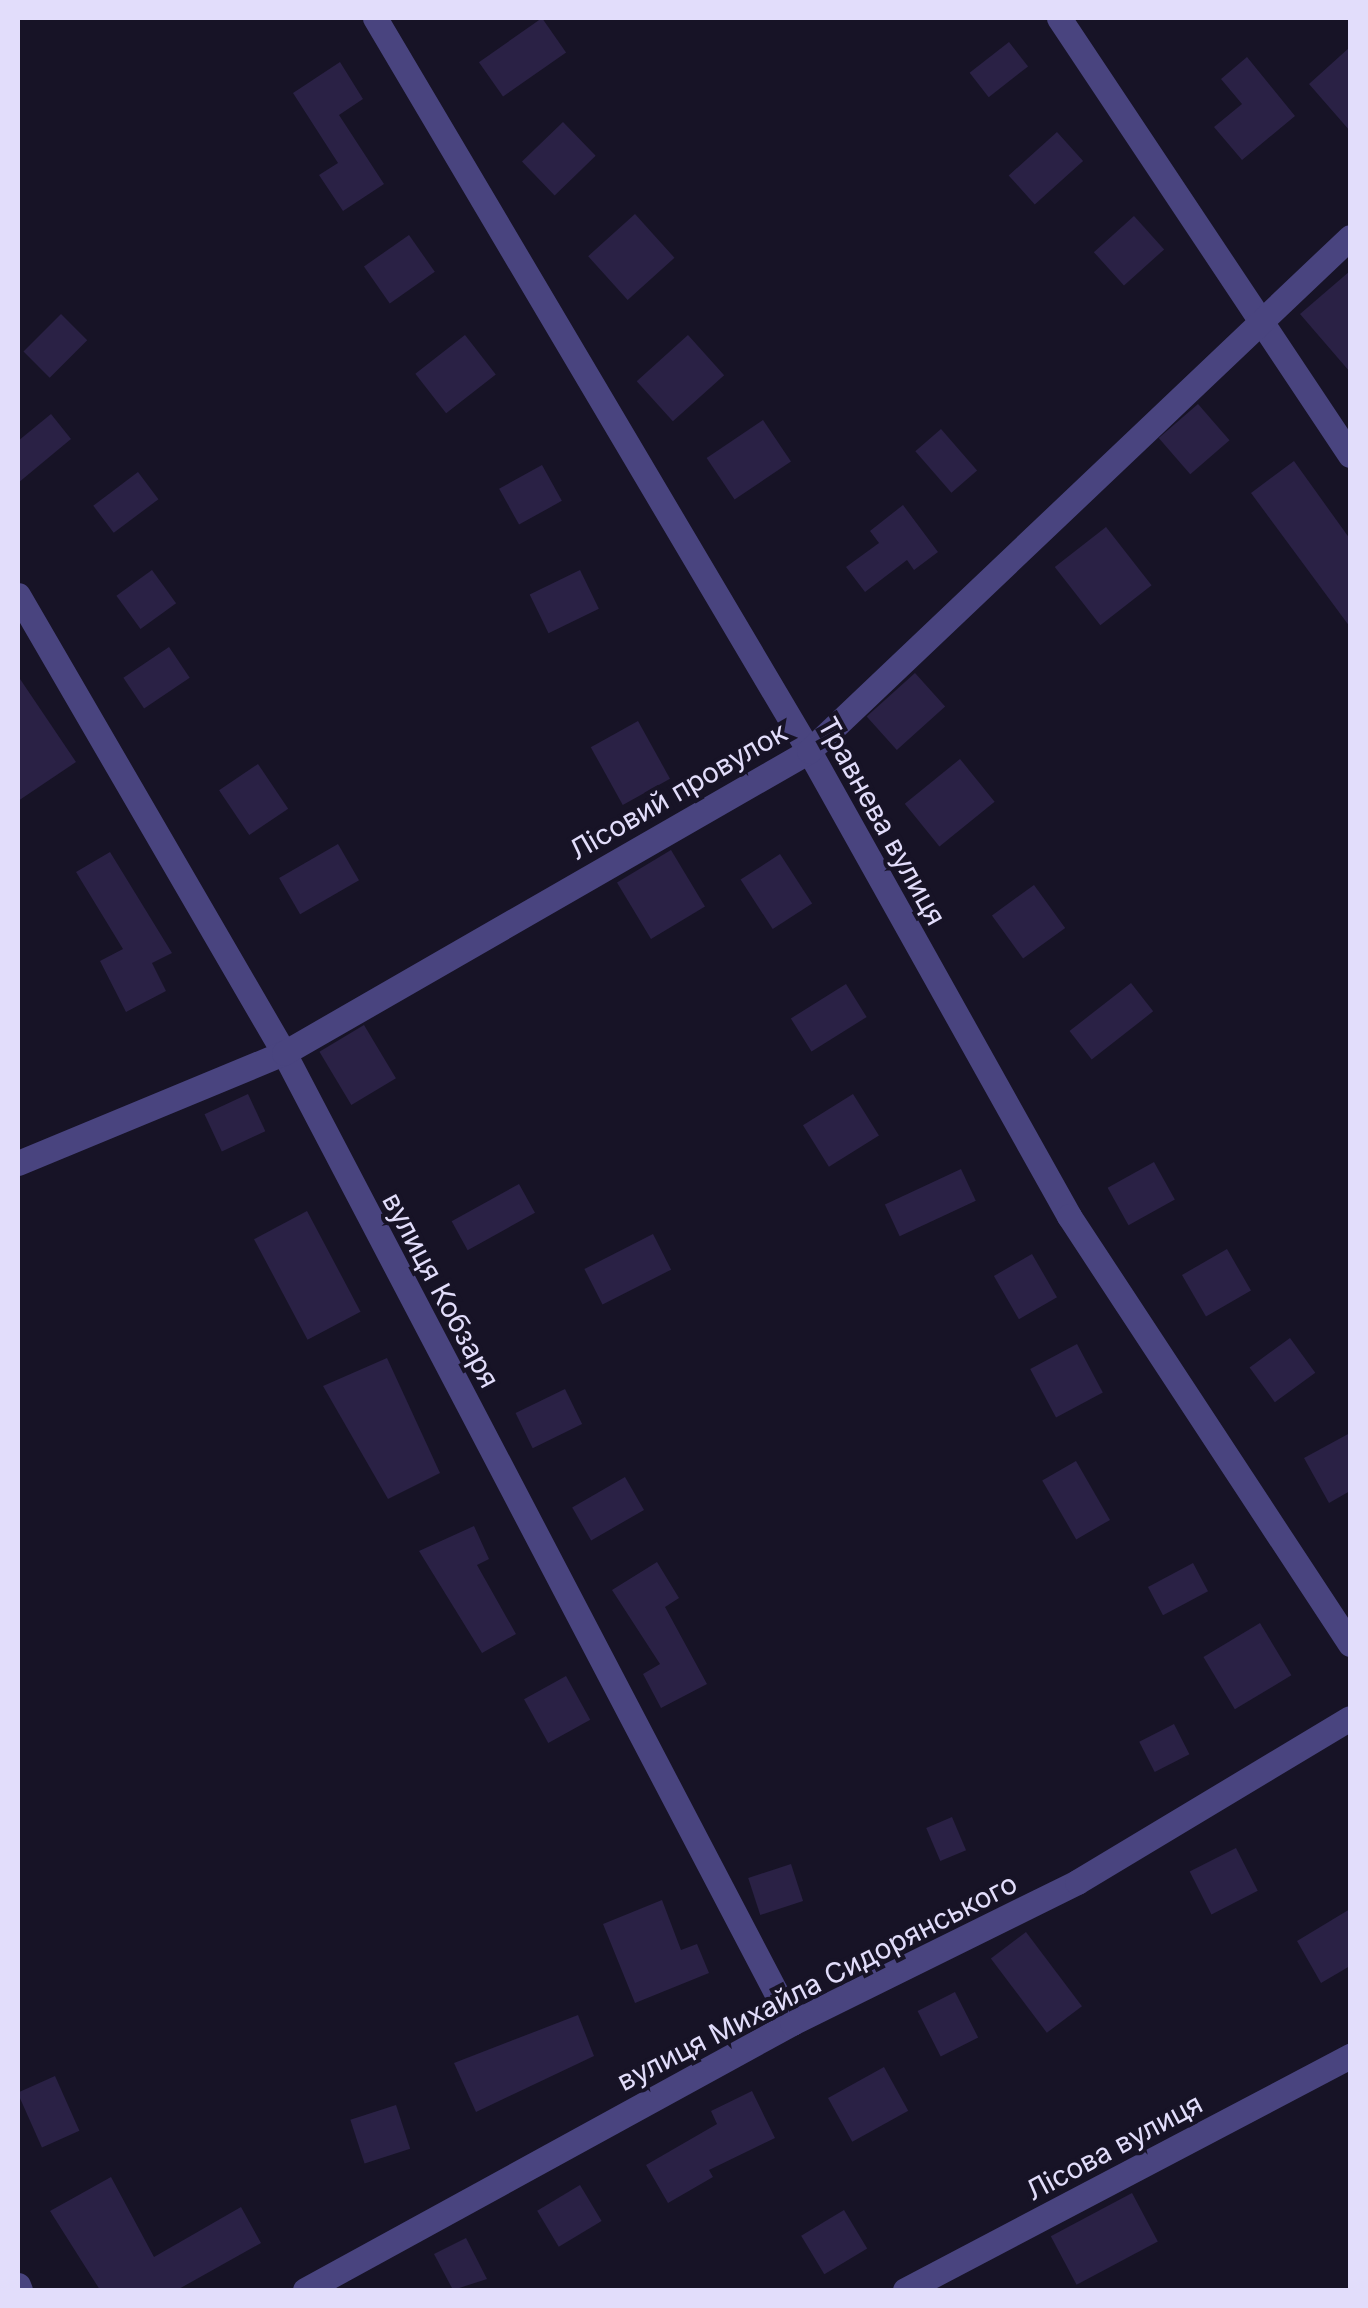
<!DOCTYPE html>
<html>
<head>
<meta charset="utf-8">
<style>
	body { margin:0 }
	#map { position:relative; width:1368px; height:2308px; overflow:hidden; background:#171326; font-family:Inter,sans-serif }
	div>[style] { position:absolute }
	.building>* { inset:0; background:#2a2145; transform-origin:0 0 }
	.street>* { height:25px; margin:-12.5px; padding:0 12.5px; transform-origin:12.5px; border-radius:12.5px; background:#49447f }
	span { translate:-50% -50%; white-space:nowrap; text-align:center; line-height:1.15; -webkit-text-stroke:8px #171326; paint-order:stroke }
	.street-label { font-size:28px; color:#e2ddfb }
	.frame { position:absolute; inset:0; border:20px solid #e2ddfb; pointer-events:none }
</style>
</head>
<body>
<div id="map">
	<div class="building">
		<div style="left:542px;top:18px;width:42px;height:77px;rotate:55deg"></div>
		<div style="left:1009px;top:42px;width:31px;height:50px;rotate:52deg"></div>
		<div style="clip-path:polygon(1350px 47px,1350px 131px,1309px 84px)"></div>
		<div style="clip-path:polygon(1247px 57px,1295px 116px,1242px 160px,1214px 127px,1242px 104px,1221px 79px)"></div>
		<div style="clip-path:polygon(340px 62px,363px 99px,339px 115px,384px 184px,343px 211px,319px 175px,338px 163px,293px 93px)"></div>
		<div style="left:563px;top:122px;width:47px;height:57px;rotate:46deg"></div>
		<div style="left:1057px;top:132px;width:39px;height:65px;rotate:48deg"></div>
		<div style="left:635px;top:214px;width:59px;height:63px;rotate:48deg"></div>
		<div style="left:1134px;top:216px;width:45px;height:54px;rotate:48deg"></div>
		<div style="left:409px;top:235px;width:45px;height:55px;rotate:55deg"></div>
		<div style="clip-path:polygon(1350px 271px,1350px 372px,1300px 314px)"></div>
		<div style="left:61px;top:314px;width:37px;height:53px;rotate:45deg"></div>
		<div style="left:465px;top:335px;width:50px;height:63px;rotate:52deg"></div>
		<div style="left:688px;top:335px;width:54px;height:69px;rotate:48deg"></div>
		<div style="left:1198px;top:404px;width:48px;height:52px;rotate:49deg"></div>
		<div style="clip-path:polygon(51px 414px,71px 439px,18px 483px,18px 441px)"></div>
		<div style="left:763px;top:420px;width:50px;height:68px;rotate:56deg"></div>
		<div style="left:941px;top:429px;width:55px;height:34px;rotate:49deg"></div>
		<div style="clip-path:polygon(1294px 461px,1350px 539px,1350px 627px,1251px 493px)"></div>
		<div style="left:542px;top:465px;width:41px;height:49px;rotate:61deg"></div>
		<div style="left:138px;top:472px;width:34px;height:56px;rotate:53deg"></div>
		<div style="clip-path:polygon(903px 505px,938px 552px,914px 570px,907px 560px,865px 592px,846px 567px,879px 543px,870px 531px)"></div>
		<div style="left:1106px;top:527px;width:74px;height:65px;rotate:52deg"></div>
		<div style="left:152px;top:570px;width:41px;height:44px;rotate:54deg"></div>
		<div style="left:580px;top:570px;width:43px;height:56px;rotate:64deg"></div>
		<div style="left:169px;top:647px;width:37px;height:55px;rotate:56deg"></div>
		<div style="left:915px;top:673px;width:45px;height:65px;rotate:48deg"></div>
		<div style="clip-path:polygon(18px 676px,76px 762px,18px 801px)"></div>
		<div style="left:638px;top:721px;width:66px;height:54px;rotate:61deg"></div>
		<div style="left:960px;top:759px;width:55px;height:71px;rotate:51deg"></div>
		<div style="left:258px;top:764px;width:54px;height:47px;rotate:56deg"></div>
		<div style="left:338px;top:844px;width:42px;height:68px;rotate:60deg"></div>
		<div style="left:671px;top:850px;width:66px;height:63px;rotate:59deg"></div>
		<div style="clip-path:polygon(110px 852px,172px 953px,152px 963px,166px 991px,126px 1012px,100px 961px,123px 949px,76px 872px)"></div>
		<div style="left:780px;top:854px;width:59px;height:47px;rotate:57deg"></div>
		<div style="left:1034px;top:885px;width:53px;height:52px;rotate:54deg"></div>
		<div style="left:1131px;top:983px;width:36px;height:78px;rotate:52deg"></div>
		<div style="left:846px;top:984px;width:39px;height:65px;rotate:58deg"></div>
		<div style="left:364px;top:1025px;width:62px;height:52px;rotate:59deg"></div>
		<div style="left:248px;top:1094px;width:41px;height:48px;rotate:65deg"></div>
		<div style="left:853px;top:1094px;width:49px;height:59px;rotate:58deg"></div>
		<div style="left:1154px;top:1162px;width:43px;height:53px;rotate:61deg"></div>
		<div style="left:961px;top:1169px;width:35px;height:84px;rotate:65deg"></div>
		<div style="left:519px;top:1184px;width:33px;height:77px;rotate:61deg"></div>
		<div style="left:307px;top:1211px;width:114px;height:60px;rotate:62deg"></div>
		<div style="left:653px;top:1234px;width:40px;height:77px;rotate:63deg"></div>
		<div style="left:1227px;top:1249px;width:48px;height:52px;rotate:60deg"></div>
		<div style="left:1032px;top:1254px;width:50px;height:44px;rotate:60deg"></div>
		<div style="left:1290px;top:1338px;width:43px;height:50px;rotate:54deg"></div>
		<div style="left:1077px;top:1344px;width:55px;height:53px;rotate:62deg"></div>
		<div style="clip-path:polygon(387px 1358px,440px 1473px,388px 1499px,323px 1386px)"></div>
		<div style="left:565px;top:1389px;width:39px;height:55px;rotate:64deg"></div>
		<div style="clip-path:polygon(1350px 1433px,1350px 1491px,1329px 1503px,1304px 1458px)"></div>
		<div style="left:1076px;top:1461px;width:68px;height:39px;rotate:60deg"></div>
		<div style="left:625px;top:1477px;width:38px;height:61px;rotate:60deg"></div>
		<div style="clip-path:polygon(474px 1526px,489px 1559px,477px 1565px,516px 1634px,482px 1653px,419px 1551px)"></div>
		<div style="clip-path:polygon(657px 1562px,679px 1598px,665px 1607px,707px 1684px,661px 1708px,643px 1674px,660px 1664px,612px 1590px)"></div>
		<div style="left:1193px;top:1563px;width:32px;height:51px;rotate:62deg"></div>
		<div style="left:1260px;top:1623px;width:61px;height:66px;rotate:59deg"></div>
		<div style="left:566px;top:1676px;width:50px;height:48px;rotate:61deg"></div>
		<div style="left:1174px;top:1724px;width:34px;height:39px;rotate:63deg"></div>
		<div style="left:952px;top:1817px;width:36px;height:28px;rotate:67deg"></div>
		<div style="left:1236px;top:1848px;width:48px;height:52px;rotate:63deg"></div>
		<div style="left:791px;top:1864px;width:39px;height:45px;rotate:72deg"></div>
		<div style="clip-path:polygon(662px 1900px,681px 1950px,697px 1944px,709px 1973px,635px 2003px,603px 1924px)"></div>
		<div style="clip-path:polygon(1350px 1909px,1350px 1966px,1321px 1983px,1297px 1941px)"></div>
		<div style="left:1026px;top:1932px;width:93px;height:44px;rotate:53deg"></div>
		<div style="left:955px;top:1992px;width:51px;height:42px;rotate:63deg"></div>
		<div style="clip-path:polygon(578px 2015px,594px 2056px,476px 2112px,454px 2063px)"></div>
		<div style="left:884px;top:2067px;width:50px;height:64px;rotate:61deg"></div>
		<div style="left:55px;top:2076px;width:60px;height:41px;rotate:66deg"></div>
		<div style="clip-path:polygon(752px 2091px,775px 2138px,709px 2170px,713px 2177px,668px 2203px,646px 2165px,717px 2124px,711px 2111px)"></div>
		<div style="left:396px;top:2105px;width:46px;height:48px;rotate:72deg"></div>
		<div style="clip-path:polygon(111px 2177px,154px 2257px,241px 2207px,261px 2243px,177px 2290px,100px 2290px,50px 2211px)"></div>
		<div style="left:580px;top:2185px;width:42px;height:50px;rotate:59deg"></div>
		<div style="left:1132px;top:2193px;width:55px;height:92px;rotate:62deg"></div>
		<div style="left:844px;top:2210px;width:45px;height:50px;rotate:59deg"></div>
		<div style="clip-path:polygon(466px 2238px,487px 2279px,453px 2290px,434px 2254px)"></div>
	</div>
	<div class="street">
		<div style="left:375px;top:18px;width:852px;rotate:59.37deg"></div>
		<div style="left:809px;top:751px;width:533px;rotate:60.79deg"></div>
		<div style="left:1069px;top:1216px;width:512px;rotate:56.71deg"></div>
		<div style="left:1059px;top:18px;width:525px;rotate:56.34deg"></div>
		<div style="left:18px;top:595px;width:530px;rotate:59.85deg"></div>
		<div style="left:284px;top:1053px;width:1095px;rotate:62.36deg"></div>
		<div style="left:18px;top:1163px;width:288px;rotate:-22.5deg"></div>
		<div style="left:284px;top:1053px;width:606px;rotate:-29.91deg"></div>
		<div style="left:809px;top:751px;width:746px;rotate:-43.53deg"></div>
		<div style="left:18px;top:2285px;width:5px;rotate:68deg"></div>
		<div style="left:305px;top:2290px;width:555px;rotate:-28.73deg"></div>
		<div style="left:792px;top:2023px;width:318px;rotate:-26.3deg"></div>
		<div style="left:1077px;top:1882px;width:318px;rotate:-31deg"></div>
		<div style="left:905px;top:2290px;width:503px;rotate:-27.74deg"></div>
	</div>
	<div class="street-label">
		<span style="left:678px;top:791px;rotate:-30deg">Лісовий провулок</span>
		<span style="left:882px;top:821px;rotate:61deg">Травнева вулиця</span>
		<span style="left:441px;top:1290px;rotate:62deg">вулиця Кобзаря</span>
		<span style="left:817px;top:1982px;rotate:-27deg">вулиця Михайла Сидорянського</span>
		<span style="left:1114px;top:2147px;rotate:-28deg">Лісова вулиця</span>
	</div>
	<div class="frame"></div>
</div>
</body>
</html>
